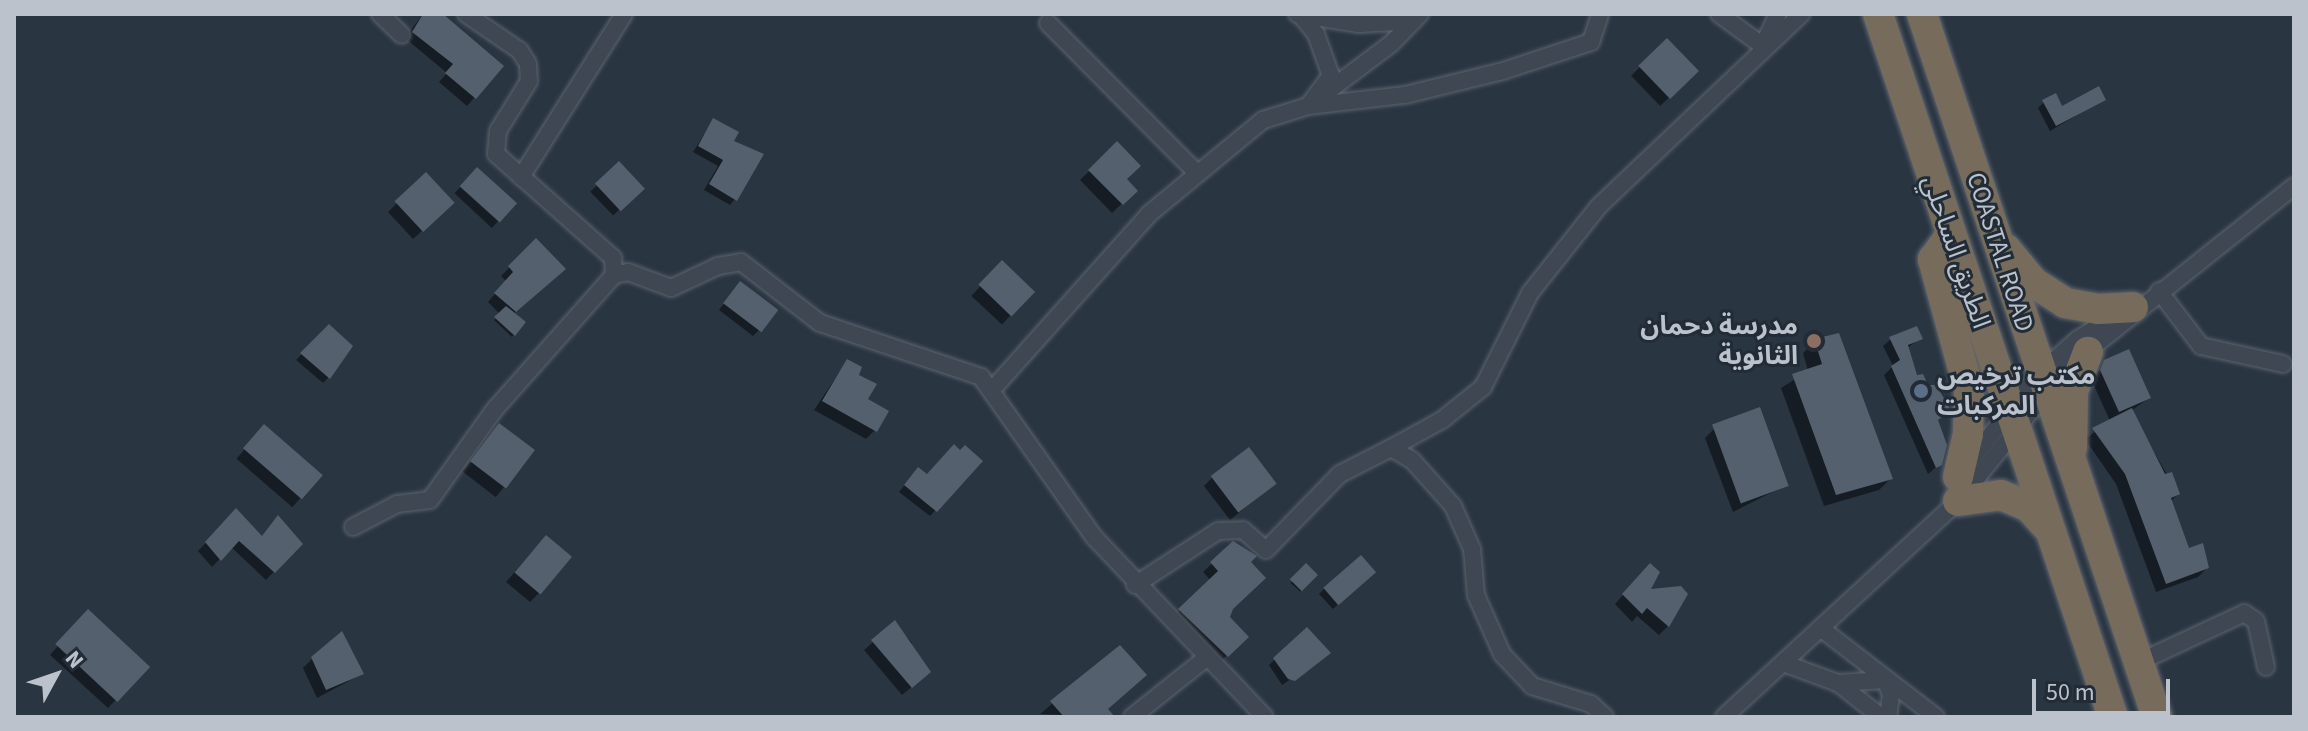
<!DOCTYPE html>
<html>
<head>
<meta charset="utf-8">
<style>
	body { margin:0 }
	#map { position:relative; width:2308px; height:731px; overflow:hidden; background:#2a3542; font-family:"Source Sans 3","Noto Sans Arabic",sans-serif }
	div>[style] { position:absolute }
	.shadow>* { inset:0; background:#0007; transform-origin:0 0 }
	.building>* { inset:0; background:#55606f; transform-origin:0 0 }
	.roads { filter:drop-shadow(0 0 2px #5c656f) drop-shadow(0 0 2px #5c656f) }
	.street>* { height:16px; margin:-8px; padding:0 8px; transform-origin:8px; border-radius:8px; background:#3e4752 }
	.highway>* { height:30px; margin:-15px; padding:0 15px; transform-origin:15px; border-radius:15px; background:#776c5c }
	.dots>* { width:22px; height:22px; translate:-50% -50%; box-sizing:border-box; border:4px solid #222c37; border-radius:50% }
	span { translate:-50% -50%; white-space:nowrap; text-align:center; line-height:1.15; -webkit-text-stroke:6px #222c37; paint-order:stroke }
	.street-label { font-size:26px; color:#bbc2cc }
	.poi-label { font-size:26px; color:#bbc2cc; font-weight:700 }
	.right { translate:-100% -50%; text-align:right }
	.left { translate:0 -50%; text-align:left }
	.frame { position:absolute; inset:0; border:16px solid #bbc2cc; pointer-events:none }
	.north { position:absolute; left:16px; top:635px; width:80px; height:80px; -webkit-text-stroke:6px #222c37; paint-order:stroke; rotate:50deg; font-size:22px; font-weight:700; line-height:32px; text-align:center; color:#bbc2cc }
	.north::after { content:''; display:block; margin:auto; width:28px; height:36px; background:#bbc2cc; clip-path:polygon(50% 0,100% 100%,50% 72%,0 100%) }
	.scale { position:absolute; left:2032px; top:679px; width:138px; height:36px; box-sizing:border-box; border:4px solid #bbc2cc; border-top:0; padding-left:10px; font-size:24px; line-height:28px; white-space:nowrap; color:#bbc2cc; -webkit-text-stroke:6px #222c37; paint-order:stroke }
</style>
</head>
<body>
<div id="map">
	<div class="shadow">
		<div style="clip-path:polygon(423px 14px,440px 14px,502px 66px,467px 106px,439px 82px,447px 73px,405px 38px)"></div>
		<div style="left:1667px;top:41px;width:42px;height:50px;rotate:46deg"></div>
		<div style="clip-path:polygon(2104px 99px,2050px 131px,2038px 108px,2044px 102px,2061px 108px)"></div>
		<div style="clip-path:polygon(713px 121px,731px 142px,735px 199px,730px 205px,704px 190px,718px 166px,693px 152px)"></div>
		<div style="clip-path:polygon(1117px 144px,1124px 179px,1135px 191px,1112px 213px,1080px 180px)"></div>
		<div style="left:619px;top:164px;width:33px;height:40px;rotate:46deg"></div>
		<div style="left:477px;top:169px;width:51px;height:33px;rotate:43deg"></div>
		<div style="clip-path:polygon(426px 175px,443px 212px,413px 239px,388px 212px)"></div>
		<div style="clip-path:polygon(536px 241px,555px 277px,513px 314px,523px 322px,512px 337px,494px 320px,500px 314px,488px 302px,506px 281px,501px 276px)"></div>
		<div style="left:1002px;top:263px;width:42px;height:45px;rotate:43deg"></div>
		<div style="clip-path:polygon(735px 289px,759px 330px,753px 336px,719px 310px)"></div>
		<div style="clip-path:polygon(329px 326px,328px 378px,323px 383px,296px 360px)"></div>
		<div style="clip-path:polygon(1921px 338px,1907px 348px,1915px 378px,1927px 387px,1936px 421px,1940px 464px,1928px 474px,1884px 375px,1893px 366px,1883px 346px,1891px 339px)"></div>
		<div style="clip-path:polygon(1815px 341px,1891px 478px,1879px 490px,1824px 506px,1781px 388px,1808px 371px,1803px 353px)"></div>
		<div style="clip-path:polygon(847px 361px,875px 430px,866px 439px,814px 410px)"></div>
		<div style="clip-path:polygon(2105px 362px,2149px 398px,2131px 411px,2178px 494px,2170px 502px,2188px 550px,2207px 568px,2198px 577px,2156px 592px,2116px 484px,2085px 439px,2110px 421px,2092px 381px)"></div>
		<div style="left:499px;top:425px;width:42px;height:59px;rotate:38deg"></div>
		<div style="left:264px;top:427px;width:74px;height:42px;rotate:41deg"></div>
		<div style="clip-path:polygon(1714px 429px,1786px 485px,1733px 512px,1705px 438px)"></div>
		<div style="clip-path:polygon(960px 452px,980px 461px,930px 516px,899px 492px,913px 475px,927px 476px)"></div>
		<div style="clip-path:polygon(1213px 477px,1275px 484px,1230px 520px,1204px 486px)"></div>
		<div style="clip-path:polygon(236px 511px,261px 538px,300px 544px,266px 580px,231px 547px,212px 567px,198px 551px)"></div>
		<div style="clip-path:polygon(1233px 544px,1248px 562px,1227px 618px,1246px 637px,1218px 664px,1171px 619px,1211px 581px,1203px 572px)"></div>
		<div style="clip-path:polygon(537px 546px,539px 593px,530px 602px,506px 582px)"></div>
		<div style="left:1306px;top:566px;width:13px;height:23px;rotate:42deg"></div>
		<div style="clip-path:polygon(1373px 572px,1333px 609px,1319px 594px,1325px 588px)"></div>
		<div style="clip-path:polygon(1641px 575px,1668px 626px,1659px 635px,1637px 616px,1632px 622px,1615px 604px)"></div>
		<div style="clip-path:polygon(80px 621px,147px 667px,108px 708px,50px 655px)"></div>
		<div style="clip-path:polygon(895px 623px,912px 643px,908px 647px,920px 680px,902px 695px,864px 650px)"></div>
		<div style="clip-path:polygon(1307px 630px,1322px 658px,1282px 685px,1269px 665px)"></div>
		<div style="clip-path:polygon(1119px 648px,1106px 710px,1112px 717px,1040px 714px)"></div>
		<div style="clip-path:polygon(312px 659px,362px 674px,317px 698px,303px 668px)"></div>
	</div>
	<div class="building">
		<div style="clip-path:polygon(423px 14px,443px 14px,504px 66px,476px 99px,445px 73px,453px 64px,412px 32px)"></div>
		<div style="left:1667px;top:38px;width:46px;height:40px;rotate:46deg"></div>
		<div style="clip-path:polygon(2099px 86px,2106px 100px,2056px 126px,2042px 100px,2056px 93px,2062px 106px)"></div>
		<div style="clip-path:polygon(713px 118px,739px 132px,734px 141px,764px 154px,737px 201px,709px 184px,723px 160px,698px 146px)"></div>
		<div style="clip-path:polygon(1117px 141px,1141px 166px,1127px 179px,1138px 191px,1123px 205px,1088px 170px)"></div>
		<div style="left:619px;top:161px;width:38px;height:33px;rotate:47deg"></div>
		<div style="left:477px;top:167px;width:54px;height:26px;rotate:42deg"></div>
		<div style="left:426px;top:172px;width:42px;height:43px;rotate:47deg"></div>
		<div style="clip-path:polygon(536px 238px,566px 269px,516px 312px,494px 293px,513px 272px,508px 266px)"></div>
		<div style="left:1002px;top:260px;width:46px;height:34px;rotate:44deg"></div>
		<div style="left:740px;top:281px;width:48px;height:28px;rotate:37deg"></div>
		<div style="clip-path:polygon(506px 306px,526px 322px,515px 336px,494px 317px)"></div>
		<div style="clip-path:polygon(329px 324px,353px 346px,330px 379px,300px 353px)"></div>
		<div style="clip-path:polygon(1917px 326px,1923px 339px,1908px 345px,1917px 375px,1923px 374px,1928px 385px,1936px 385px,1951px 410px,1938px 420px,1947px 445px,1942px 465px,1936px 468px,1891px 366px,1900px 360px,1889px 337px)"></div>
		<div style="clip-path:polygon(1839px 333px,1893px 479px,1836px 495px,1792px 374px,1822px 364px,1814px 339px)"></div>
		<div style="clip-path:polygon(2129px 349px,2151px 398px,2119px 412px,2100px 370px,2104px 360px)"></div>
		<div style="clip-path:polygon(847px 359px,862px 367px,859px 375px,877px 384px,868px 399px,889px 411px,877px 432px,822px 401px)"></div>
		<div style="left:1760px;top:407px;width:84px;height:51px;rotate:70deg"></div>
		<div style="clip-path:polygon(2132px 408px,2165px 474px,2172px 472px,2180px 494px,2171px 498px,2189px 548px,2203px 543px,2209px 568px,2166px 584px,2125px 474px,2092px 428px)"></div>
		<div style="left:499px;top:423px;width:45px;height:48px;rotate:37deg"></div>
		<div style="left:264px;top:424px;width:78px;height:32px;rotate:41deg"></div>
		<div style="clip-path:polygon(954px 444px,960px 450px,965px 445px,983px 461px,937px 512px,904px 485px,918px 467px,927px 474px)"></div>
		<div style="left:1249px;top:447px;width:46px;height:48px;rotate:53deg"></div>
		<div style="clip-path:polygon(236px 508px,262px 536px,278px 515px,303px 544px,275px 573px,239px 541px,221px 561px,205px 542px)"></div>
		<div style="left:546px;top:535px;width:34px;height:49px;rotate:40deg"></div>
		<div style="clip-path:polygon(1233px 541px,1257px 556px,1251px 562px,1266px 578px,1233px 609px,1230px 617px,1249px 637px,1228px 657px,1178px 609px,1218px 571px,1210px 562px)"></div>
		<div style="left:1361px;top:555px;width:23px;height:50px;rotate:49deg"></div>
		<div style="left:1306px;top:563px;width:17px;height:23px;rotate:45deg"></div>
		<div style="clip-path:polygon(1650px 563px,1660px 572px,1651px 589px,1681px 586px,1688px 594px,1669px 627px,1647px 608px,1642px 614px,1622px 594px)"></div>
		<div style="left:88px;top:609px;width:85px;height:48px;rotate:43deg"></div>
		<div style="clip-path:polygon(895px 620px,931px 672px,912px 688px,871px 640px)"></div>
		<div style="clip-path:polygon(1307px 627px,1331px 653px,1295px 681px,1288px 679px,1273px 658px)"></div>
		<div style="clip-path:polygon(342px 631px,364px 674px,326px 690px,311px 657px)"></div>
		<div style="clip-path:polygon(1120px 645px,1147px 675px,1108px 709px,1115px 717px,1064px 717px,1050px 701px)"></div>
	</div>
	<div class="roads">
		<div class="street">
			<div style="left:380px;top:14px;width:30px;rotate:44deg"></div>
			<div style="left:466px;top:14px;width:65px;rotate:34.4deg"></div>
			<div style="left:520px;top:51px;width:15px;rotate:58deg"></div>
			<div style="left:528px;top:64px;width:17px;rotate:87deg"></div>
			<div style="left:529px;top:81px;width:59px;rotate:121.8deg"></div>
			<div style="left:498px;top:131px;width:23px;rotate:95deg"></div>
			<div style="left:496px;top:154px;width:157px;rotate:41.6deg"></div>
			<div style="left:613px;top:258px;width:17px;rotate:87deg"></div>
			<div style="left:1297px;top:14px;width:63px;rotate:9.2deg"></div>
			<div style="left:1359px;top:24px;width:54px;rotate:-3.2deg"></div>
			<div style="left:1420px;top:14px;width:40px;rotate:134deg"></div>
			<div style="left:1392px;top:43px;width:105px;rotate:143.1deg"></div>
			<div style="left:1308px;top:106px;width:98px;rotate:-6.5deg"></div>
			<div style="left:1405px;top:95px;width:101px;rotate:-13.8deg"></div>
			<div style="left:1503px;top:71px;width:93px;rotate:-18.2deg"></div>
			<div style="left:1591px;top:42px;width:29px;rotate:-72deg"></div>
			<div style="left:1719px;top:14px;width:54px;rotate:36deg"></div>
			<div style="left:1763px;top:46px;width:35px;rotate:-65deg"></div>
			<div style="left:1048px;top:23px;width:211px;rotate:45.2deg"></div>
			<div style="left:521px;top:177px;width:193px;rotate:-57.7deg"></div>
			<div style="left:2159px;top:291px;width:69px;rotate:52.6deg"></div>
			<div style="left:2201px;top:346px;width:84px;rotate:12.4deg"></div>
			<div style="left:991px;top:391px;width:237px;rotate:-48.2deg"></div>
			<div style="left:1149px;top:214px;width:148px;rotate:-39.5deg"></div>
			<div style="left:1263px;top:120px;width:47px;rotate:-17.3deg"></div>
			<div style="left:1308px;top:106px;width:38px;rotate:-53deg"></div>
			<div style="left:1331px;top:76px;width:45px;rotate:-109.7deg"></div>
			<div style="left:1316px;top:34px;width:22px;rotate:-129deg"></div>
			<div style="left:1391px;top:448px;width:58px;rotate:-28.8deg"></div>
			<div style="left:1442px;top:420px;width:53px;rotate:-38.8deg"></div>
			<div style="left:1483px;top:387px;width:105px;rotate:-63.4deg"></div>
			<div style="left:1530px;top:293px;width:111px;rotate:-51.6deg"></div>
			<div style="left:1599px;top:206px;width:279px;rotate:-43.5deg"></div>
			<div style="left:1967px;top:465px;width:116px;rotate:-51.6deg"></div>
			<div style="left:2039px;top:374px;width:52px;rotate:-41.9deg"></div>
			<div style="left:2078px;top:339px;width:48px;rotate:-31.4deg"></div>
			<div style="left:353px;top:527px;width:50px;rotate:-27.6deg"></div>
			<div style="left:397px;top:504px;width:33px;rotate:-7deg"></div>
			<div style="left:430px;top:500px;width:112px;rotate:-54.5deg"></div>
			<div style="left:495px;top:409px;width:179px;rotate:-48.4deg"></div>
			<div style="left:614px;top:275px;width:14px;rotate:-12deg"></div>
			<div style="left:628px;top:272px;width:46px;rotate:20.4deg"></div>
			<div style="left:671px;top:288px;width:52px;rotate:-25.1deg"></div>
			<div style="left:718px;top:266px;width:23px;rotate:-10deg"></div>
			<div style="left:741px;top:262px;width:100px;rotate:37.7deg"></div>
			<div style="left:820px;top:323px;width:170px;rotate:18.5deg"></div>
			<div style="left:981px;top:377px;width:196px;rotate:54.8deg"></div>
			<div style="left:1094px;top:537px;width:248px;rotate:46.5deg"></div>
			<div style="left:1135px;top:585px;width:99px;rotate:-33deg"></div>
			<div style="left:1218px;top:531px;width:25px;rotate:-2deg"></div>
			<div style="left:1243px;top:530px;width:30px;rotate:41deg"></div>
			<div style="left:1266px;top:550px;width:106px;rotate:-45.8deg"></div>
			<div style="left:1340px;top:474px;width:57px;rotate:-27deg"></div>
			<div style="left:1391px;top:448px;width:24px;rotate:30deg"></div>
			<div style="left:1412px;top:460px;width:62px;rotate:48.3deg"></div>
			<div style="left:1453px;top:506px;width:47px;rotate:66.2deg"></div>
			<div style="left:1472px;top:549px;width:46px;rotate:85deg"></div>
			<div style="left:1476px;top:595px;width:64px;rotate:66.2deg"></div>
			<div style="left:1502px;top:654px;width:44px;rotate:46.8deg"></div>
			<div style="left:1532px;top:686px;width:62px;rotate:17deg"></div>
			<div style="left:1591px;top:704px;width:19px;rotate:43deg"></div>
			<div style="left:1823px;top:630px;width:143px;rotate:37.6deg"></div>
			<div style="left:2137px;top:663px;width:118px;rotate:-25deg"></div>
			<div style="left:2244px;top:613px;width:14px;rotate:34deg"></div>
			<div style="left:2256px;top:621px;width:47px;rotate:77.7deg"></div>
			<div style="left:1786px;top:664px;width:55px;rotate:20.1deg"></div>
			<div style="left:1838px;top:683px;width:47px;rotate:-3.7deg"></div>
			<div style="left:1885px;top:680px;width:15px;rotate:67deg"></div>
			<div style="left:1891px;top:694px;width:23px;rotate:97deg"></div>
			<div style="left:1838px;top:683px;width:55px;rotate:38.3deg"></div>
			<div style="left:1132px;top:717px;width:93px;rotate:-38.5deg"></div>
			<div style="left:1724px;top:717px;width:318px;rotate:-42.7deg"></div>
			<div style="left:1958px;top:501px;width:170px;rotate:-51deg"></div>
			<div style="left:2065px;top:369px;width:293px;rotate:-38.6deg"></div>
		</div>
		<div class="highway">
			<div style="left:1878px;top:14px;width:741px;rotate:71.52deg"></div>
			<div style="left:1922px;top:14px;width:741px;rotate:71.52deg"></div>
			<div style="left:1950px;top:236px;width:29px;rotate:126deg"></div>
			<div style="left:1933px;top:259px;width:137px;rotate:74.7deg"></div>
			<div style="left:1969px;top:391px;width:43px;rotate:91.3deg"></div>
			<div style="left:1968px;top:434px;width:44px;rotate:103.1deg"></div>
			<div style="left:2006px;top:249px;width:43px;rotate:50.7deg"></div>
			<div style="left:2033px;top:282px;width:38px;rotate:33deg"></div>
			<div style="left:2065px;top:303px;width:34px;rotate:10deg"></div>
			<div style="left:2098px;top:309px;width:35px;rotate:-3deg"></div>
			<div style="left:2072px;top:448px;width:57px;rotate:-89deg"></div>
			<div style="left:2073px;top:391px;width:42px;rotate:-69deg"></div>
			<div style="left:1958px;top:501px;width:43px;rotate:-7.9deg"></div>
			<div style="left:2001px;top:495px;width:30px;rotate:23deg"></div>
			<div style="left:2029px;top:507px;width:27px;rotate:48deg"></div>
		</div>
	</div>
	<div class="dots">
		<div style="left:1814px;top:341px;background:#8d6e63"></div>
		<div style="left:1921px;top:391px;background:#5c6f8a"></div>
	</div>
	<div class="street-label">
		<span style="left:1956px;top:252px;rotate:71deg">الطريق الساحلي</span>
		<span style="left:2000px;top:252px;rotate:72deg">COASTAL ROAD</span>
	</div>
	<div class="poi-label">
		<span class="right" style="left:1798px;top:341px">مدرسة دحمان<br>الثانوية</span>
		<span class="left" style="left:1937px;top:391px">مكتب ترخيص<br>المركبات</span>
	</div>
	<div class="frame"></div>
	<div class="north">N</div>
	<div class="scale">50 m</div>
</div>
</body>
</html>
